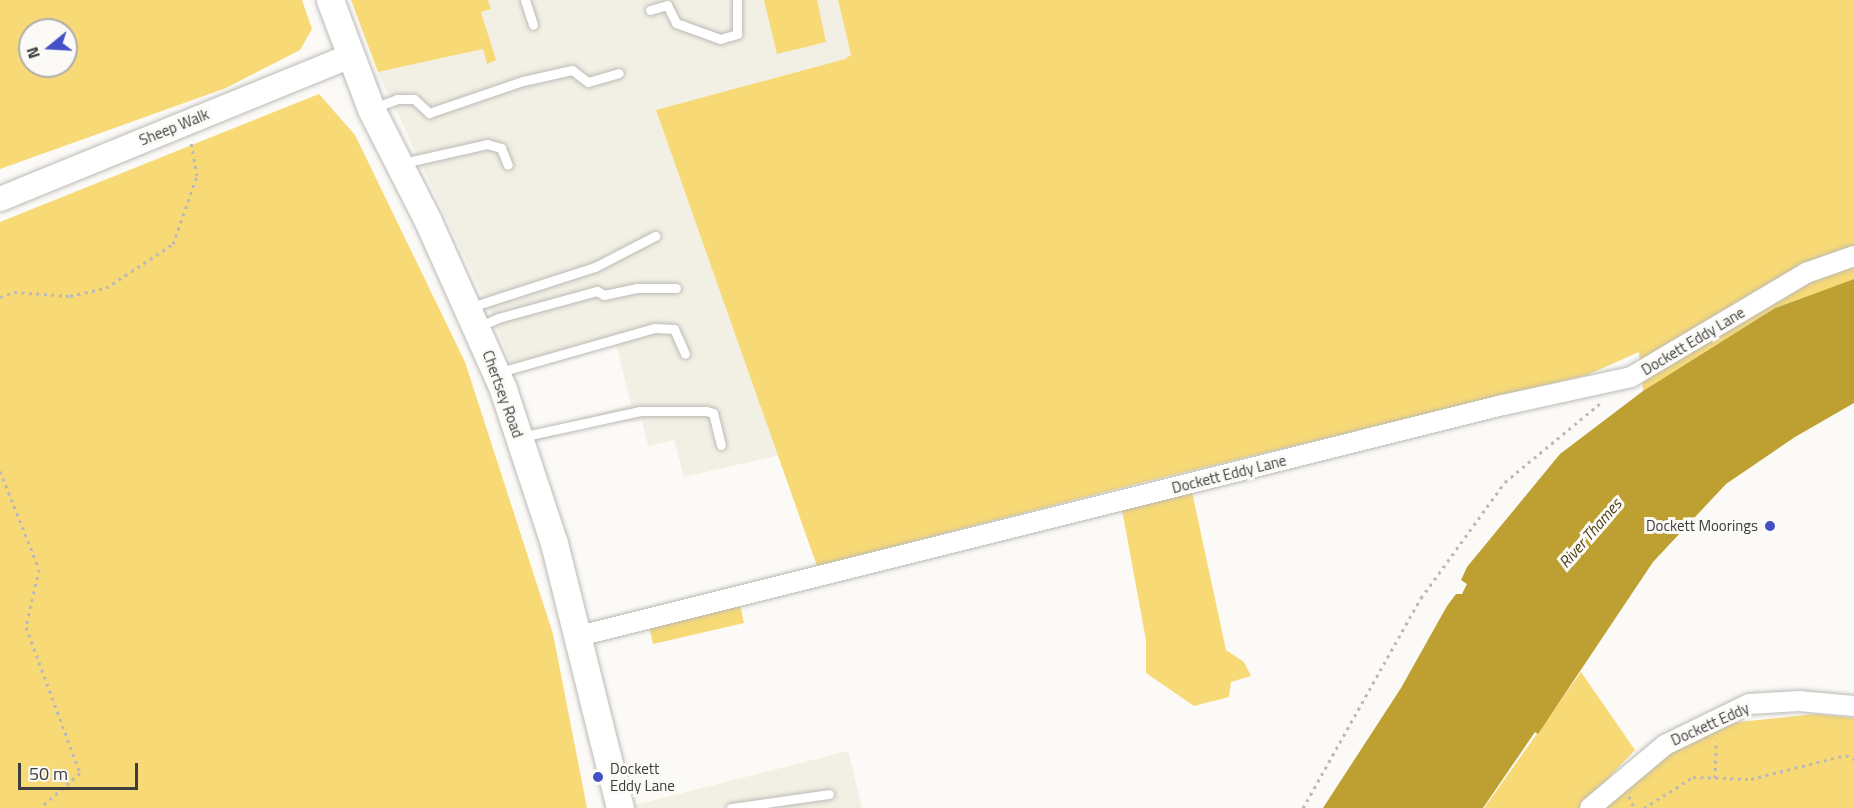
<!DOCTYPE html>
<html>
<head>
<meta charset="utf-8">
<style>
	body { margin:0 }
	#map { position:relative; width:1854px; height:808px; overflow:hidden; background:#fcfaf7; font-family:"Titillium Web",sans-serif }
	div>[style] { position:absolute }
	.built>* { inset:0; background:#f2efe4 }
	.green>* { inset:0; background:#f7d976 }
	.water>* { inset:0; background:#be9f31 }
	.path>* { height:3px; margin-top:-1.5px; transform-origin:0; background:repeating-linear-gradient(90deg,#bcbab8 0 3px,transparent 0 7.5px) }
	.roads { filter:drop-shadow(0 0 2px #bbbab6) drop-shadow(0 0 2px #bbbab6) }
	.service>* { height:9px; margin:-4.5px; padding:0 4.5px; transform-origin:4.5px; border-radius:4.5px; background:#fff }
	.minor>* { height:20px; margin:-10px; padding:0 10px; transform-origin:10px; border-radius:10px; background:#fff }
	.tertiary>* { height:24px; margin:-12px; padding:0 12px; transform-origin:12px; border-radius:12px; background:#fff }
	.secondary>* { height:27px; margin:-13.5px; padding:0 13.5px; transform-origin:13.5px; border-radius:13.5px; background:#fff }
	.dots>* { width:16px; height:16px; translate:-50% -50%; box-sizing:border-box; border:3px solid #fcfaf7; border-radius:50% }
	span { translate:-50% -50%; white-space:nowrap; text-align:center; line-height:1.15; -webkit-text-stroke:6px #fcfaf7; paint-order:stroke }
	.street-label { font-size:15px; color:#3d3d3b }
	.poi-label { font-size:15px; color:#3d3d3b }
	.right { translate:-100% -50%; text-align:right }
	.left { translate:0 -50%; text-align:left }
	.water-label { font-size:16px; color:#4c4013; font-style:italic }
	.north { position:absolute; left:18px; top:18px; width:60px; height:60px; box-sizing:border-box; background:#fcfaf7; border:2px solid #b0aeac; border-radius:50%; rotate:252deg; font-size:16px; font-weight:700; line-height:24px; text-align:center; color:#3d3d3b }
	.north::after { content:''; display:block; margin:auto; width:21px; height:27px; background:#4351c5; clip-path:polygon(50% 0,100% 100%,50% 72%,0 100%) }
	.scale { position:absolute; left:18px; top:763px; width:120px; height:27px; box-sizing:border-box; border:3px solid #3d3d3b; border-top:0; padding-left:8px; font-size:18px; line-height:21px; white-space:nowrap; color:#3d3d3b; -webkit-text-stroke:4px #fcfaf7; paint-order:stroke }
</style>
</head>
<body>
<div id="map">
	<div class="built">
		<div style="clip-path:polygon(483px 0,838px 0,851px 55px,845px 59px,656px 110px,780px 455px,684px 477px,674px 440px,648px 446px,642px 421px,597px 424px,539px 441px,535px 430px,631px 405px,616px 343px,514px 371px,491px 313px,378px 72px,483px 49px,496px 61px,481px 12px,490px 9px)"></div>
		<div style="clip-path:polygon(848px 751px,862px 808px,635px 808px,635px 805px)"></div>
	</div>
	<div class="green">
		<div style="clip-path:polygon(evenodd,0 0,302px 0,312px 29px,300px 50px,226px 88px,0 169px,0 0,30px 30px,66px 30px,66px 66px,30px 66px,30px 30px)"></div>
		<div style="clip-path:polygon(351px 0,488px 0,491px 9px,481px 12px,496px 60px,487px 64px,483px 49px,378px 72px)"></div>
		<div style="clip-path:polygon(764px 0,817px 0,826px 42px,777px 54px)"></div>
		<div style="clip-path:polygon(838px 0,1854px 0,1854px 279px,1775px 308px,1643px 391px,1639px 352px,1587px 375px,1144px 482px,817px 566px,656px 110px,845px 59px,851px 55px)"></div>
		<div style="clip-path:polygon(319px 94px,355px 135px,465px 362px,553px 634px,587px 808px,0 808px,0 222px)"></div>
		<div style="clip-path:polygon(1192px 492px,1226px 650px,1244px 662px,1251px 676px,1231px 682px,1229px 697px,1194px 706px,1146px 673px,1146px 640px,1122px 510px)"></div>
		<div style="clip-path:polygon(739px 601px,744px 623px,653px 644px,649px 626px)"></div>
		<div style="clip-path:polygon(1581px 672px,1635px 750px,1580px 808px,1484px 808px)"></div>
		<div style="clip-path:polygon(1815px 714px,1854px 718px,1854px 808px,1600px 808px,1677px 742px,1739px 722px)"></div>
	</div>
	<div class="water">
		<div style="clip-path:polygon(1854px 279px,1854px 403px,1795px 437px,1726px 484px,1653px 562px,1538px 734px,1535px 732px,1483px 808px,1323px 808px,1401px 688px,1447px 606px,1456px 594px,1462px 594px,1467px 584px,1461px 580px,1467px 567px,1560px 454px,1643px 391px,1775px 308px)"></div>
	</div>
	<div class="path">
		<div style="left:0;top:297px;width:15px;rotate:-20deg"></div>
		<div style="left:14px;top:292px;width:56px;rotate:4.1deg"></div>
		<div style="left:70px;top:296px;width:37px;rotate:-13deg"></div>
		<div style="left:106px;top:288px;width:80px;rotate:-33.3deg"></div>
		<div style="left:173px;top:244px;width:72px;rotate:-70.6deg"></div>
		<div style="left:197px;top:176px;width:36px;rotate:-100deg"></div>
		<div style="left:0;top:471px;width:105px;rotate:68.3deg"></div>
		<div style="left:39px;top:569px;width:59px;rotate:102.6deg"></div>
		<div style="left:26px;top:627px;width:156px;rotate:69.7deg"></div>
		<div style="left:80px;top:773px;width:53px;rotate:138.8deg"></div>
		<div style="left:1715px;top:778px;width:38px;rotate:-88deg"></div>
		<div style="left:1629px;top:796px;width:13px;rotate:67deg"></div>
		<div style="left:1303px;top:808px;width:241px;rotate:-60.7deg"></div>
		<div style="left:1421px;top:598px;width:143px;rotate:-54.1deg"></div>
		<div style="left:1505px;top:482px;width:127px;rotate:-39.6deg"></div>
		<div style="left:1644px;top:808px;width:58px;rotate:-32.3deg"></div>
		<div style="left:1693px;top:777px;width:58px;rotate:2deg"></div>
		<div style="left:1751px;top:779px;width:98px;rotate:-14.2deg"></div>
		<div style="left:1846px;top:755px;width:9px;rotate:27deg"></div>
	</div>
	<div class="roads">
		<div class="service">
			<div style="left:525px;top:0;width:26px;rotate:72deg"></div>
			<div style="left:650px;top:10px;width:18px;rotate:-16deg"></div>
			<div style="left:667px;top:5px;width:20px;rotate:63deg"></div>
			<div style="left:676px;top:23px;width:47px;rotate:20deg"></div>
			<div style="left:720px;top:39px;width:18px;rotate:-16deg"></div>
			<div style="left:737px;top:34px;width:34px;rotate:-90deg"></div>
			<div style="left:374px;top:108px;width:25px;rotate:-21deg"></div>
			<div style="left:397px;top:99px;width:17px"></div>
			<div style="left:414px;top:99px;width:21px;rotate:43deg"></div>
			<div style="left:429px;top:113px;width:99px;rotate:-18.8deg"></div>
			<div style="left:523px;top:81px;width:50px;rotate:-12.7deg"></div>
			<div style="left:572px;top:70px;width:20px;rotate:37deg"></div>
			<div style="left:588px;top:82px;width:32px;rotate:-16deg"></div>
			<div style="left:403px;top:163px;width:86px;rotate:-12.7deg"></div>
			<div style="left:487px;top:144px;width:15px;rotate:16deg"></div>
			<div style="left:501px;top:148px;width:18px;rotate:68deg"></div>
			<div style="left:471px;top:307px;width:130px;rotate:-17.9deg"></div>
			<div style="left:595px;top:267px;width:68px;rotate:-27.3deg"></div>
			<div style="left:478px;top:327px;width:22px;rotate:-24deg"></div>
			<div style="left:498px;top:318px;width:103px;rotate:-15.3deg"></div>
			<div style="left:597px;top:291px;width:8px;rotate:30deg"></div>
			<div style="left:604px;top:295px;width:33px;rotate:-12deg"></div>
			<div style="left:636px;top:288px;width:40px"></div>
			<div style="left:500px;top:372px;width:160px;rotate:-15.9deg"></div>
			<div style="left:654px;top:328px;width:20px;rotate:3deg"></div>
			<div style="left:674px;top:329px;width:27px;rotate:66deg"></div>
			<div style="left:521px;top:437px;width:122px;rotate:-12.3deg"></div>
			<div style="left:640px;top:411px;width:66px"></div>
			<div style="left:706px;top:411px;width:7px;rotate:16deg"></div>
			<div style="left:713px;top:413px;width:33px;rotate:76deg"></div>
			<div style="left:731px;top:808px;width:99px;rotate:-8.1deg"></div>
		</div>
		<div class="minor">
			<div style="left:579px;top:636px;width:952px;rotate:-14.04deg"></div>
			<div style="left:1503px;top:405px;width:131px;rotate:-12.3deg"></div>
			<div style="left:1631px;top:377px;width:204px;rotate:-30.7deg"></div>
			<div style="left:1806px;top:273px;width:51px;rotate:-19.5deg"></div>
			<div style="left:1590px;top:808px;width:98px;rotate:-40deg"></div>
			<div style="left:1665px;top:745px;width:93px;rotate:-26deg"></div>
			<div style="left:1749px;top:704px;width:50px;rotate:-3.4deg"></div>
			<div style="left:1799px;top:701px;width:55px;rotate:5.2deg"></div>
		</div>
		<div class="tertiary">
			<div style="left:0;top:199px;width:378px;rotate:-22.2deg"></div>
		</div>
		<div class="secondary">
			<div style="left:330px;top:0;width:116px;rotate:69.4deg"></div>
			<div style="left:371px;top:109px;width:126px;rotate:63deg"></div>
			<div style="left:428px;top:221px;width:184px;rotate:65.9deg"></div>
			<div style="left:503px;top:389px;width:162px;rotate:71.7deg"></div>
			<div style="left:554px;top:543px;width:273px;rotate:76deg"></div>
		</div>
	</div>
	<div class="dots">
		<div style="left:1770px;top:526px;background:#4351c5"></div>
		<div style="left:598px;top:777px;background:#4351c5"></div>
	</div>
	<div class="street-label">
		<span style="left:174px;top:127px;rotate:-22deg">Sheep Walk</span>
		<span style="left:1693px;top:341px;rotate:-31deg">Dockett Eddy Lane</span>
		<span style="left:503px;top:394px;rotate:70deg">Chertsey Road</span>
		<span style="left:1229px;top:474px;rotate:-14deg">Dockett Eddy Lane</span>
		<span style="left:1710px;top:724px;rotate:-24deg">Dockett Eddy</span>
	</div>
	<div class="poi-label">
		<span class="right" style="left:1758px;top:526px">Dockett Moorings</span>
		<span class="left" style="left:610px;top:777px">Dockett<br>Eddy Lane</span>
	</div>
	<div class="water-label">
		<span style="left:1590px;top:533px;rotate:-49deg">River Thames</span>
	</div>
	<div class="north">N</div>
	<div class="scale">50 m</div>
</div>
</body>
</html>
